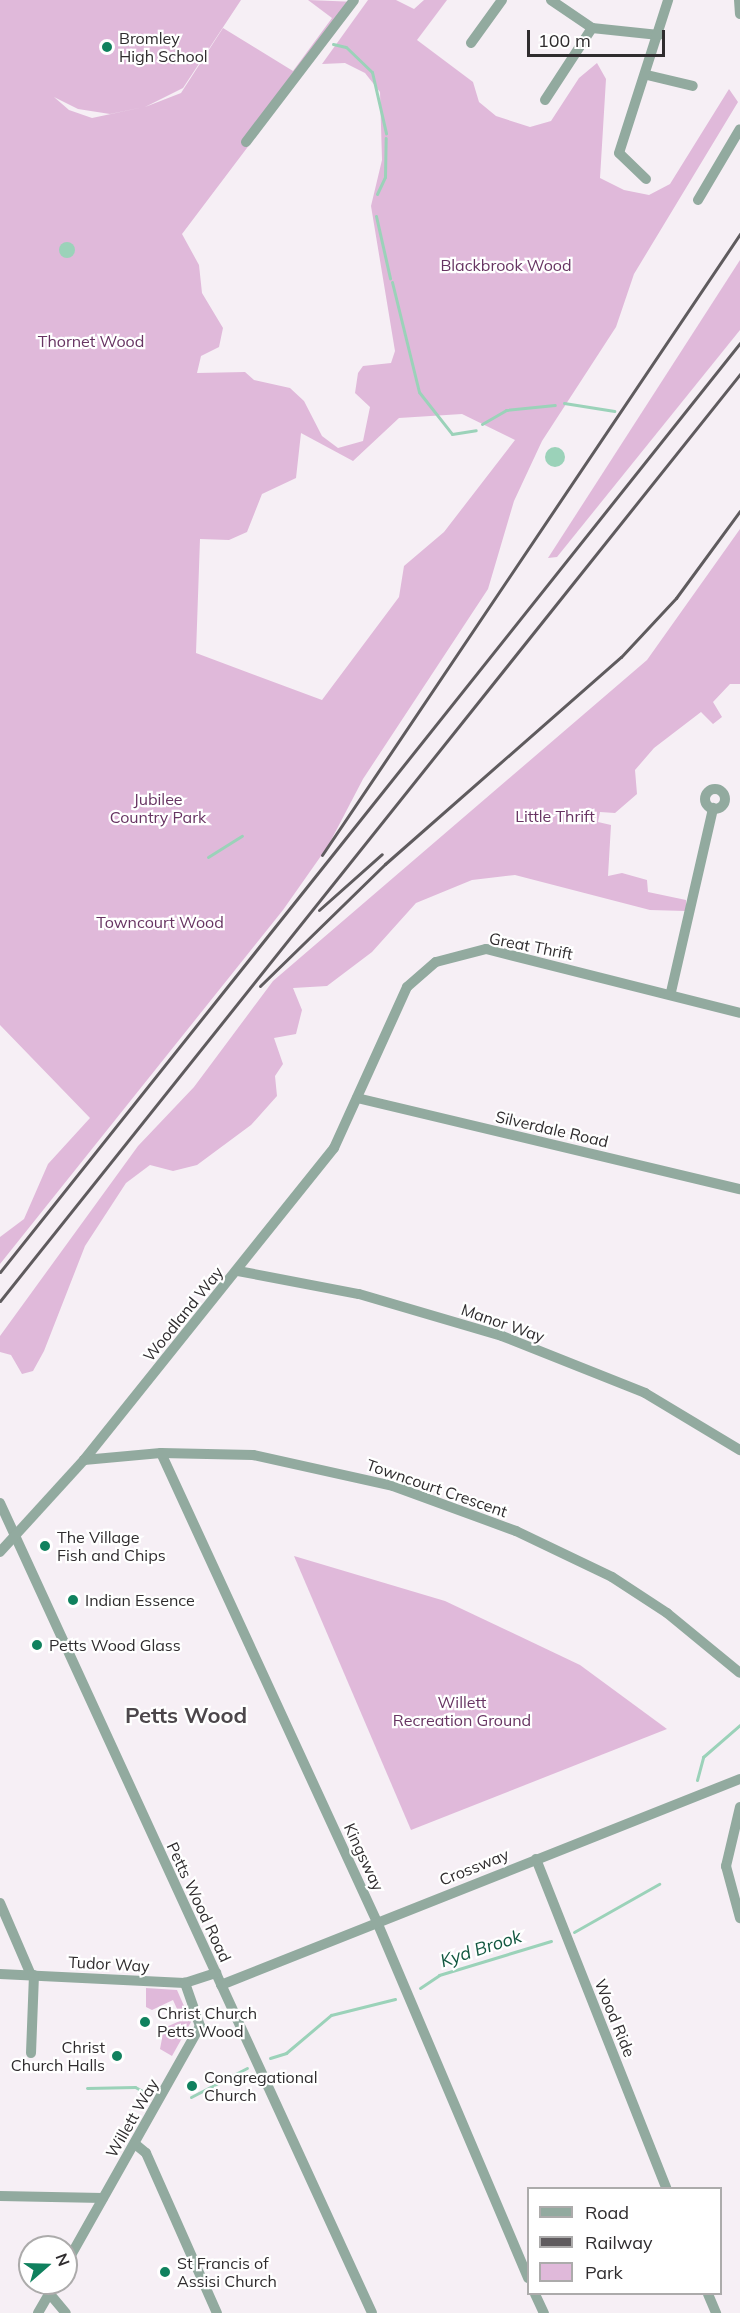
<!DOCTYPE html>
<html>
<head>
<meta charset="utf-8">
<style>
	body { margin:0 }
	#map { position:relative; width:740px; height:2313px; overflow:hidden; background:#f6eff5; font-family:Mulish,sans-serif }
	div>[style] { position:absolute }
	.green>* { inset:0; background:#e0b9da }
	.water>* { inset:0; background:#9bd2b9 }
	.round { border-radius:50% }
	.stream>* { height:3px; margin:-1.5px; padding:0 1.5px; transform-origin:1.5px; border-radius:1.5px; background:#9bd2b9 }
	.minor>* { height:10px; margin:-5px; padding:0 5px; transform-origin:5px; border-radius:5px; background:#92aa9f }
	.minor>.ring { margin:-5px; padding:0; box-sizing:content-box; background:none; border:10px solid #92aa9f; border-radius:50% }
	.rail>* { height:3px; margin:-1.5px; padding:0 1.5px; transform-origin:1.5px; border-radius:1.5px; background:#5f5b5e }
	.dots>* { width:16px; height:16px; translate:-50% -50%; box-sizing:border-box; border:3px solid #fff; border-radius:50% }
	span { translate:-50% -50%; white-space:nowrap; text-align:center; line-height:1.15; -webkit-text-stroke:4.5px #fff; paint-order:stroke }
	.poi-label { font-size:16px; color:#2f2c2e }
	.left { translate:0 -50%; text-align:left }
	.right { translate:-100% -50%; text-align:right }
	.park-label { font-size:16px; color:#673462 }
	.street-label { font-size:16px; color:#2f2c2e }
	.water-label { font-size:18px; color:#135841; font-style:italic }
	.district-label { font-size:22px; color:#4c474b; font-weight:700 }
	.legend { position:absolute; left:527px; top:2187px; width:195px; height:108px; box-sizing:border-box; background:#fff; border:2px solid #acabab; margin:0; padding:8px 10px; list-style:none; font-size:18px; color:#2f2c2e }
	.legend li { display:flex; align-items:center; gap:12px; height:30px }
	.legend b { width:30px; border:2px solid #acabab }
	.north { position:absolute; left:18px; top:2235px; width:60px; height:60px; box-sizing:border-box; background:#fff; border:2px solid #acabab; border-radius:50%; rotate:70deg; font-size:16px; font-weight:700; line-height:24px; text-align:center; color:#2f2c2e }
	.north::after { content:''; display:block; margin:auto; width:21px; height:27px; background:#10815e; clip-path:polygon(50% 0,100% 100%,50% 72%,0 100%) }
	.scale { position:absolute; left:527px; top:30px; width:138px; height:27px; box-sizing:border-box; border:3px solid #2f2c2e; border-top:0; padding-left:8px; font-size:18px; line-height:21px; white-space:nowrap; color:#2f2c2e; -webkit-text-stroke:4px #fff; paint-order:stroke }
</style>
</head>
<body>
<div id="map">
	<div class="green">
		<div style="clip-path:polygon(evenodd,0 0,241px 0,183px 88px,145px 107px,181px 93px,223px 28px,293px 71px,332px 18px,308px 0,357px 2px,182px 234px,199px 265px,202px 293px,223px 328px,219px 347px,201px 356px,197px 373px,245px 372px,254px 380px,290px 388px,304px 401px,322px 436px,338px 448px,363px 441px,370px 407px,355px 393px,358px 373px,363px 366px,391px 363px,395px 351px,371px 206px,382px 160px,380px 92px,365px 73px,345px 63px,322px 64px,368px 0,396px 0,414px 9px,424px 0,447px 0,417px 40px,473px 82px,479px 102px,496px 116px,530px 127px,551px 121px,579px 78px,597px 63px,606px 79px,600px 178px,624px 190px,649px 195px,670px 184px,729px 89px,738px 102px,634px 274px,616px 327px,542px 441px,514px 501px,488px 589px,363px 779px,328px 846px,283px 910px,0 1264px,0 1237px,24px 1219px,48px 1164px,90px 1118px,0 1025px,0 0,54px 97px,78px 109px,110px 114px,144px 107px,92px 118px,69px 110px,54px 97px,0 0,462px 414px,515px 440px,444px 532px,404px 566px,399px 597px,322px 700px,196px 653px,200px 539px,229px 540px,247px 532px,262px 494px,296px 478px,301px 433px,353px 461px,399px 418px,462px 414px)"></div>
		<div style="clip-path:polygon(740px 260px,740px 330px,557px 557px,548px 558px)"></div>
		<div style="clip-path:polygon(740px 529px,740px 684px,730px 684px,713px 702px,722px 717px,713px 724px,701px 712px,654px 748px,635px 770px,637px 794px,615px 813px,600px 812px,598px 822px,611px 825px,608px 876px,622px 873px,647px 880px,648px 892px,686px 900px,686px 911px,650px 910px,515px 875px,472px 880px,416px 903px,372px 952px,327px 986px,293px 988px,302px 1010px,296px 1034px,274px 1038px,283px 1064px,275px 1076px,277px 1096px,251px 1125px,197px 1165px,173px 1171px,150px 1165px,126px 1183px,85px 1246px,44px 1351px,33px 1371px,22px 1374px,11px 1355px,0 1352px,0 1336px,138px 1146px,194px 1087px,273px 981px,647px 660px)"></div>
		<div style="clip-path:polygon(294px 1556px,445px 1601px,580px 1665px,667px 1729px,411px 1830px)"></div>
		<div style="clip-path:polygon(146px 1988px,177px 1990px,191px 2022px,172px 2056px,160px 2049px,164px 2028px,182px 2020px,173px 2000px,152px 2010px,146px 2007px)"></div>
	</div>
	<div class="water">
		<div class="round" style="left:59px;top:242px;width:16px;height:16px"></div>
		<div class="round" style="left:545px;top:447px;width:20px;height:20px"></div>
	</div>
	<div class="stream">
		<div style="left:333px;top:44px;width:13px;rotate:13deg"></div>
		<div style="left:346px;top:47px;width:36px;rotate:44deg"></div>
		<div style="left:372px;top:72px;width:63px;rotate:77.1deg"></div>
		<div style="left:377px;top:194px;width:19px;rotate:-65deg"></div>
		<div style="left:385px;top:177px;width:39px;rotate:-89deg"></div>
		<div style="left:376px;top:216px;width:64px;rotate:77.3deg"></div>
		<div style="left:392px;top:282px;width:113px;rotate:76.2deg"></div>
		<div style="left:419px;top:392px;width:53px;rotate:51.8deg"></div>
		<div style="left:452px;top:434px;width:24px;rotate:-9deg"></div>
		<div style="left:564px;top:403px;width:51px;rotate:9.1deg"></div>
		<div style="left:482px;top:424px;width:28px;rotate:-30deg"></div>
		<div style="left:506px;top:410px;width:49px;rotate:-5.8deg"></div>
		<div style="left:208px;top:857px;width:40px;rotate:-32deg"></div>
		<div style="left:697px;top:1780px;width:24px;rotate:-75deg"></div>
		<div style="left:703px;top:1757px;width:49px;rotate:-40.9deg"></div>
		<div style="left:574px;top:1932px;width:98px;rotate:-29.5deg"></div>
		<div style="left:420px;top:1988px;width:23px;rotate:-34deg"></div>
		<div style="left:439px;top:1975px;width:117px;rotate:-16.9deg"></div>
		<div style="left:270px;top:2058px;width:17px;rotate:-17deg"></div>
		<div style="left:286px;top:2053px;width:59px;rotate:-40.2deg"></div>
		<div style="left:331px;top:2015px;width:66px;rotate:-14deg"></div>
		<div style="left:87px;top:2088px;width:48px;rotate:-1.2deg"></div>
		<div style="left:135px;top:2087px;width:17px;rotate:28deg"></div>
		<div style="left:191px;top:2097px;width:63px;rotate:-27.4deg"></div>
	</div>
	<div class="minor">
		<div style="left:551px;top:0;width:50px;rotate:34.3deg"></div>
		<div style="left:592px;top:28px;width:67px;rotate:6deg"></div>
		<div style="left:739px;top:0;width:14px;rotate:86deg"></div>
		<div style="left:471px;top:43px;width:53px;rotate:-54.2deg"></div>
		<div style="left:647px;top:75px;width:47px;rotate:13.4deg"></div>
		<div style="left:545px;top:100px;width:86px;rotate:-56.9deg"></div>
		<div style="left:246px;top:142px;width:178px;rotate:-52.7deg"></div>
		<div style="left:646px;top:179px;width:37px;rotate:-136deg"></div>
		<div style="left:619px;top:153px;width:161px;rotate:-72.2deg"></div>
		<div style="left:698px;top:200px;width:82px;rotate:-59.4deg"></div>
		<div class="ring" style="left:705px;top:789px;width:10px;height:10px"></div>
		<div style="left:671px;top:992px;width:189px;rotate:-77.1deg"></div>
		<div style="left:357px;top:1098px;width:394px;rotate:13.4deg"></div>
		<div style="left:238px;top:1271px;width:123px;rotate:10.8deg"></div>
		<div style="left:359px;top:1294px;width:149px;rotate:16.4deg"></div>
		<div style="left:502px;top:1336px;width:154px;rotate:21.7deg"></div>
		<div style="left:645px;top:1393px;width:111px;rotate:31deg"></div>
		<div style="left:161px;top:1453px;width:516px;rotate:65.27deg"></div>
		<div style="left:377px;top:1922px;width:387px;rotate:67deg"></div>
		<div style="left:84px;top:1460px;width:77px;rotate:-5.2deg"></div>
		<div style="left:161px;top:1453px;width:92px;rotate:1.2deg"></div>
		<div style="left:253px;top:1455px;width:143px;rotate:12.5deg"></div>
		<div style="left:393px;top:1486px;width:131px;rotate:20.1deg"></div>
		<div style="left:516px;top:1531px;width:106px;rotate:25.6deg"></div>
		<div style="left:612px;top:1577px;width:66px;rotate:33.2deg"></div>
		<div style="left:667px;top:1613px;width:94px;rotate:39.4deg"></div>
		<div style="left:0;top:1503px;width:891px;rotate:65.33deg"></div>
		<div style="left:0;top:1552px;width:125px;rotate:-47.6deg"></div>
		<div style="left:84px;top:1460px;width:400px;rotate:-51.3deg"></div>
		<div style="left:334px;top:1148px;width:177px;rotate:-65.6deg"></div>
		<div style="left:407px;top:987px;width:38px;rotate:-41deg"></div>
		<div style="left:436px;top:962px;width:52px;rotate:-14.6deg"></div>
		<div style="left:486px;top:949px;width:262px;rotate:14.1deg"></div>
		<div style="left:740px;top:1807px;width:61px;rotate:103.3deg"></div>
		<div style="left:726px;top:1866px;width:54px;rotate:74.9deg"></div>
		<div style="left:536px;top:1859px;width:354px;rotate:68.4deg"></div>
		<div style="left:0;top:1903px;width:78px;rotate:66.7deg"></div>
		<div style="left:0;top:1974px;width:185px;rotate:2.8deg"></div>
		<div style="left:185px;top:1983px;width:33px;rotate:-18deg"></div>
		<div style="left:221px;top:1985px;width:558px;rotate:-21.65deg"></div>
		<div style="left:31px;top:2053px;width:78px;rotate:-87.8deg"></div>
		<div style="left:135px;top:2144px;width:14px;rotate:39deg"></div>
		<div style="left:146px;top:2153px;width:175px;rotate:66.1deg"></div>
		<div style="left:0;top:2196px;width:103px;rotate:1.1deg"></div>
		<div style="left:66px;top:2264px;width:273px;rotate:-60.6deg"></div>
		<div style="left:200px;top:2026px;width:46px;rotate:-109.2deg"></div>
		<div style="left:49px;top:2293px;width:26px;rotate:50deg"></div>
		<div style="left:535px;top:2294px;width:21px;rotate:65deg"></div>
		<div style="left:708px;top:2294px;width:21px;rotate:67deg"></div>
		<div style="left:38px;top:2313px;width:34px;rotate:-60deg"></div>
	</div>
	<div class="rail">
		<div style="left:322px;top:855px;width:749px;rotate:-56.06deg"></div>
		<div style="left:319px;top:910px;width:84px;rotate:-41.6deg"></div>
		<div style="left:260px;top:986px;width:175px;rotate:-44.3deg"></div>
		<div style="left:385px;top:864px;width:314px;rotate:-41.3deg"></div>
		<div style="left:621px;top:657px;width:81px;rotate:-47deg"></div>
		<div style="left:676px;top:598px;width:108px;rotate:-53.7deg"></div>
		<div style="left:0;top:1272px;width:1188px;rotate:-51.46deg"></div>
		<div style="left:0;top:1301px;width:1186px;rotate:-51.4deg"></div>
	</div>
	<div class="dots">
		<div style="left:107px;top:47px;background:#10815e"></div>
		<div style="left:45px;top:1546px;background:#10815e"></div>
		<div style="left:73px;top:1600px;background:#10815e"></div>
		<div style="left:37px;top:1645px;background:#10815e"></div>
		<div style="left:145px;top:2022px;background:#10815e"></div>
		<div style="left:117px;top:2056px;background:#10815e"></div>
		<div style="left:192px;top:2086px;background:#10815e"></div>
		<div style="left:165px;top:2272px;background:#10815e"></div>
	</div>
	<div class="poi-label">
		<span class="left" style="left:119px;top:47px">Bromley<br>High School</span>
		<span class="left" style="left:57px;top:1546px">The Village<br>Fish and Chips</span>
		<span class="left" style="left:85px;top:1600px">Indian Essence</span>
		<span class="left" style="left:49px;top:1645px">Petts Wood Glass</span>
		<span class="left" style="left:157px;top:2022px">Christ Church<br>Petts Wood</span>
		<span class="right" style="left:105px;top:2056px">Christ<br>Church Halls</span>
		<span class="left" style="left:204px;top:2086px">Congregational<br>Church</span>
		<span class="left" style="left:177px;top:2272px">St Francis of<br>Assisi Church</span>
	</div>
	<div class="park-label">
		<span style="left:506px;top:265px">Blackbrook Wood</span>
		<span style="left:91px;top:341px">Thornet Wood</span>
		<span style="left:158px;top:808px">Jubilee<br>Country Park</span>
		<span style="left:555px;top:816px">Little Thrift</span>
		<span style="left:160px;top:922px">Towncourt Wood</span>
		<span style="left:462px;top:1711px">Willett<br>Recreation Ground</span>
	</div>
	<div class="street-label">
		<span style="left:531px;top:946px;rotate:11deg">Great Thrift</span>
		<span style="left:552px;top:1129px;rotate:13deg">Silverdale Road</span>
		<span style="left:183px;top:1314px;rotate:-51deg">Woodland Way</span>
		<span style="left:503px;top:1323px;rotate:19deg">Manor Way</span>
		<span style="left:437px;top:1488px;rotate:19deg">Towncourt Crescent</span>
		<span style="left:364px;top:1857px;rotate:65deg">Kingsway</span>
		<span style="left:474px;top:1867px;rotate:-22deg">Crossway</span>
		<span style="left:199px;top:1902px;rotate:65deg">Petts Wood Road</span>
		<span style="left:109px;top:1964px;rotate:3deg">Tudor Way</span>
		<span style="left:615px;top:2018px;rotate:68deg">Wood Ride</span>
		<span style="left:132px;top:2118px;rotate:-60deg">Willett Way</span>
	</div>
	<div class="water-label">
		<span style="left:481px;top:1949px;rotate:-18deg">Kyd Brook</span>
	</div>
	<div class="district-label">
		<span style="left:186px;top:1716px">Petts Wood</span>
	</div>
	<ul class="legend">
	<li><b style="height:8px;background:#92aa9f"></b>Road</li>
	<li><b style="height:8px;background:#5f5b5e"></b>Railway</li>
	<li><b style="height:16px;background:#e0b9da"></b>Park</li>
	</ul>
	<div class="north">N</div>
	<div class="scale">100 m</div>
</div>
</body>
</html>
